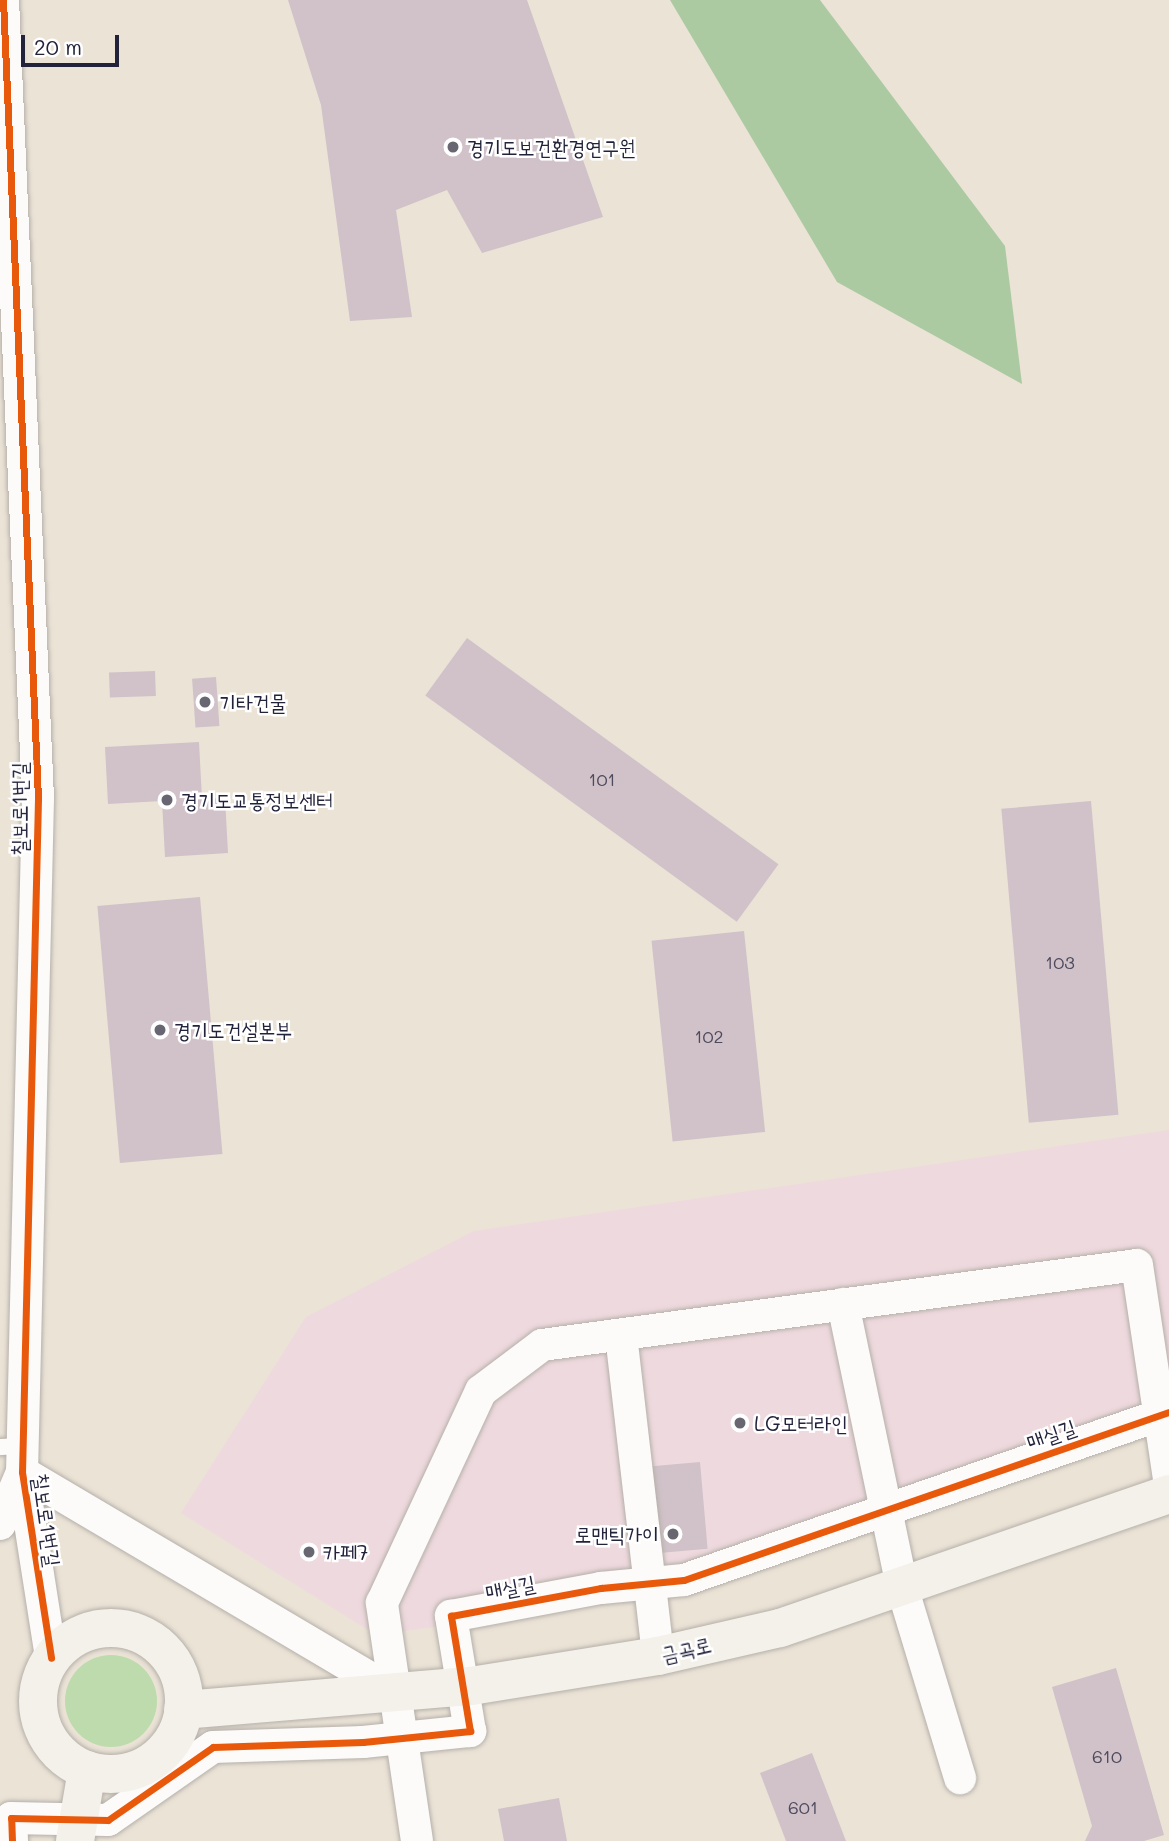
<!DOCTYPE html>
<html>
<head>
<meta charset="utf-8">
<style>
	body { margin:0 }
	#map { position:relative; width:1169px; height:1841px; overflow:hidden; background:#ebe3d6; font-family:Mali,"Poor Story",sans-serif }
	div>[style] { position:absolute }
	.built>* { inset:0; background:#eed9de }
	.green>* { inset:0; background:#bddbac }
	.round { border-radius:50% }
	.forest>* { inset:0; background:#accaa1 }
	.building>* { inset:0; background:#d0c2c8; transform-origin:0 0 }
	.roads { filter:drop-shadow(0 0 2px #b5b0aa) drop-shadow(0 0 2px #b5b0aa) }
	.service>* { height:16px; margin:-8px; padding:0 8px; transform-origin:8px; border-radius:8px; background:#fcfbf9 }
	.minor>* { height:32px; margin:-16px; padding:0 16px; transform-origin:16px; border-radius:16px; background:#fcfbf9 }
	.secondary>* { height:38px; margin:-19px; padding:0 19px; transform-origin:19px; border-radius:19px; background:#f4f1ea }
	.secondary>.ring { margin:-19px; padding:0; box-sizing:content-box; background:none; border:38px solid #f4f1ea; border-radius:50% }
	.cycleway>* { height:7px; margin:-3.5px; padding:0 3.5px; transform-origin:3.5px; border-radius:3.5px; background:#e8590c }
	.dots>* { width:19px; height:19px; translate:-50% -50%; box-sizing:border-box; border:4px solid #fff; border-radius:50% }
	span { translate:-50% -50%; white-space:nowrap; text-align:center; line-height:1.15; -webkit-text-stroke:5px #fff; paint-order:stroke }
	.number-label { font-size:18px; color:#4e4a5e }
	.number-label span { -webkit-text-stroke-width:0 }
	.poi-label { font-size:21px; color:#22223b }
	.left { translate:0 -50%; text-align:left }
	.right { translate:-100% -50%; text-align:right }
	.street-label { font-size:21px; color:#22223b }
	.scale { position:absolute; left:21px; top:35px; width:98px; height:32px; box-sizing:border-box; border:4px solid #22223b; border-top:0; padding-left:9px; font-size:21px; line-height:24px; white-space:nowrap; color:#22223b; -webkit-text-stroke:5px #fff; paint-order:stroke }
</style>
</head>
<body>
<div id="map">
	<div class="built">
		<div style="clip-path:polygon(1169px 1130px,1169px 1404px,693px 1591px,376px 1635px,181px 1513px,306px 1317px,474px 1231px)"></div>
	</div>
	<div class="green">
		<div class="round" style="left:65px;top:1655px;width:92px;height:92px"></div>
	</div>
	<div class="forest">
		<div style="clip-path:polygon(670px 0,820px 0,1005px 246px,1022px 384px,837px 282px)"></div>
	</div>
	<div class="building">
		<div style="clip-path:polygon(288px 0,527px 0,603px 217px,482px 253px,447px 190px,396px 210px,412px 317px,350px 321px,321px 105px)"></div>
		<div style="left:467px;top:638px;width:385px;height:71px;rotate:36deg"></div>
		<div style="left:155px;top:671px;width:25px;height:46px;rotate:88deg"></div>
		<div style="left:216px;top:677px;width:49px;height:24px;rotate:86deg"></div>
		<div style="clip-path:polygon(199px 742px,202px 799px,225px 798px,228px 853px,165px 857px,162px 801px,108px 804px,105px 747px)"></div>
		<div style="left:1091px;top:801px;width:315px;height:90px;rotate:85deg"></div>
		<div style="left:200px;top:897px;width:258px;height:103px;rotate:85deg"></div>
		<div style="left:744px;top:931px;width:202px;height:93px;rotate:84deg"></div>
		<div style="left:700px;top:1462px;width:87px;height:57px;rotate:85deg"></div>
		<div style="clip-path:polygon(1116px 1668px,1164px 1835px,1144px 1841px,1085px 1841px,1092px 1826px,1052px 1687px)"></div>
		<div style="clip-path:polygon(812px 1753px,846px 1841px,786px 1841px,760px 1773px)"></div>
		<div style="clip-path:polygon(559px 1798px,567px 1841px,504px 1841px,498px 1809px)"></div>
	</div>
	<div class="roads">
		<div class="service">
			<div style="left:0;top:1447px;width:22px;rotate:-3deg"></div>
		</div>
		<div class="minor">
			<div style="left:3px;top:0;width:800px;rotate:87.49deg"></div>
			<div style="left:38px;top:799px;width:673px;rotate:91.36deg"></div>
			<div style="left:22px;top:1472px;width:188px;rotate:81.1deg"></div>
			<div style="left:843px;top:1304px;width:289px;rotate:78.2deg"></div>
			<div style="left:902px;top:1587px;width:200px;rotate:73.1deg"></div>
			<div style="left:621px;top:1335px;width:323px;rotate:83.4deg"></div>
			<div style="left:0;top:1524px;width:56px;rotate:-67.1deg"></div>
			<div style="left:22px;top:1472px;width:437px;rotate:30.6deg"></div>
			<div style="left:12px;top:1841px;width:23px;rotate:-92deg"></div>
			<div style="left:11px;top:1818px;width:97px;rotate:1.2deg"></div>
			<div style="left:108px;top:1820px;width:128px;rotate:-34.8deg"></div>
			<div style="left:213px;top:1747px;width:150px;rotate:-1.9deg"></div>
			<div style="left:363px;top:1742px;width:108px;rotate:-5.9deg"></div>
			<div style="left:470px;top:1731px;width:117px;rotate:-99.4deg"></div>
			<div style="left:451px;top:1616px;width:153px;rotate:-10.6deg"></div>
			<div style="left:601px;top:1588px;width:83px;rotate:-5.5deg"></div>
			<div style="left:684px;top:1580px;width:513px;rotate:-19.11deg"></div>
			<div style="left:417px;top:1841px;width:241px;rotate:-98.4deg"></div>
			<div style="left:382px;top:1603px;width:234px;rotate:-65deg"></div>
			<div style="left:481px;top:1391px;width:76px;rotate:-37deg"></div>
			<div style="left:542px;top:1345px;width:600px;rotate:-7.66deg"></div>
			<div style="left:1137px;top:1265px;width:216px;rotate:81.5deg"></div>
		</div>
		<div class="secondary">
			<div class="ring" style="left:38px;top:1628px;width:108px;height:108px"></div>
			<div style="left:183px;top:1710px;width:289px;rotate:-4.8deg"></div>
			<div style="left:471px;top:1686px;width:189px;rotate:-9.1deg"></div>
			<div style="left:658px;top:1656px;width:125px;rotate:-12.9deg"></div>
			<div style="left:780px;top:1628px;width:411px;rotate:-19deg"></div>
			<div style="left:75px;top:1841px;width:72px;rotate:-80.4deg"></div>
		</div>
	</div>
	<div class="cycleway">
		<div style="left:3px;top:0;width:800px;rotate:87.49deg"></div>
		<div style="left:38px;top:799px;width:673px;rotate:91.36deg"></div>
		<div style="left:22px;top:1472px;width:188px;rotate:81.1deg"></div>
		<div style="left:12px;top:1841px;width:23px;rotate:-92deg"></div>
		<div style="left:11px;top:1818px;width:97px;rotate:1.2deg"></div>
		<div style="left:108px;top:1820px;width:128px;rotate:-34.8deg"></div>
		<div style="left:213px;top:1747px;width:150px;rotate:-1.9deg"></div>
		<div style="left:363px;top:1742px;width:108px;rotate:-5.9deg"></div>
		<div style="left:470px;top:1731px;width:117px;rotate:-99.4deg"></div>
		<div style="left:451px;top:1616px;width:153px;rotate:-10.6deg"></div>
		<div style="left:601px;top:1588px;width:83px;rotate:-5.5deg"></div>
		<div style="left:684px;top:1580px;width:513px;rotate:-19.11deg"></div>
	</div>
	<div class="dots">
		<div style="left:453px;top:147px;background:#686671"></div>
		<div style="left:205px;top:702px;background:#686671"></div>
		<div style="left:167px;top:800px;background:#686671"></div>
		<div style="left:160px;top:1030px;background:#686671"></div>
		<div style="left:740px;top:1423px;background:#686671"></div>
		<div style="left:673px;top:1534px;background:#686671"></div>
		<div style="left:309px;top:1552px;background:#686671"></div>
	</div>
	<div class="number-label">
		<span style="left:602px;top:779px">101</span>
		<span style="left:1060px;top:962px">103</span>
		<span style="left:709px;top:1036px">102</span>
		<span style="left:1107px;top:1756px">610</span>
		<span style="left:803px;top:1807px">601</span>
	</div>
	<div class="poi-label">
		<span class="left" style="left:467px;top:147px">경기도보건환경연구원</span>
		<span class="left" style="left:219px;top:702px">기타건물</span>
		<span class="left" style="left:181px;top:800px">경기도교통정보센터</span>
		<span class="left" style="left:174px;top:1030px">경기도건설본부</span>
		<span class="left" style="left:754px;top:1423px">LG모터라인</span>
		<span class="right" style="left:659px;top:1534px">로맨틱가이</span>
		<span class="left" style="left:323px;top:1552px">카페7</span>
	</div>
	<div class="street-label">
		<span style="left:19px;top:809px;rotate:-90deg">칠보로1번길</span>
		<span style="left:1051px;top:1434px;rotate:-19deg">매실길</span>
		<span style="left:47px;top:1520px;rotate:82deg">칠보로1번길</span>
		<span style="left:510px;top:1587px;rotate:-11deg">매실길</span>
		<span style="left:686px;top:1649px;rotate:-13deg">금곡로</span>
	</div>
	<div class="scale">20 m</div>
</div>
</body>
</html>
